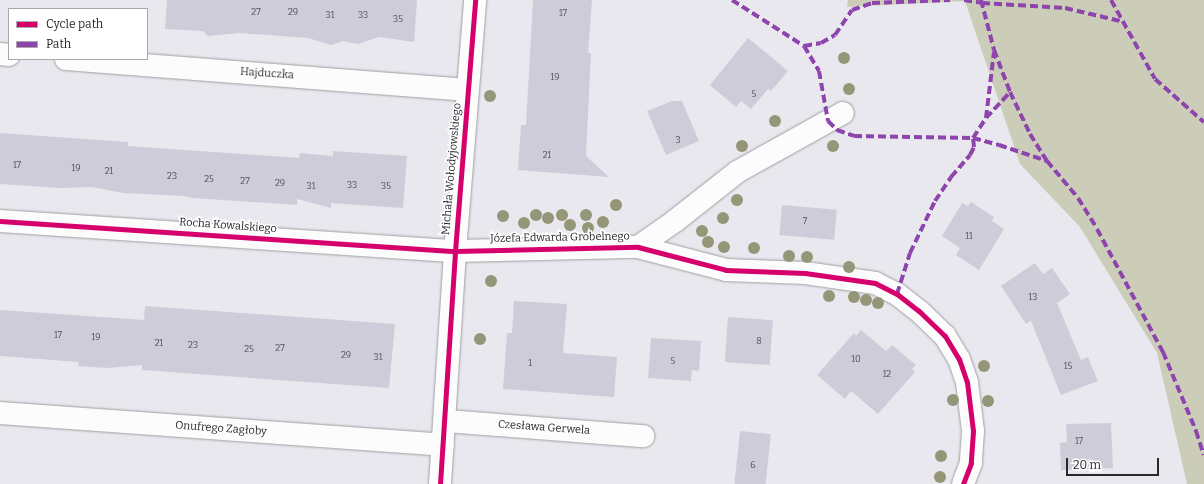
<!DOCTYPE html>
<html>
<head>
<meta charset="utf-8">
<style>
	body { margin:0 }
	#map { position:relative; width:1204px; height:484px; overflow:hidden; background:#e9e8ee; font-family:Bitter,serif }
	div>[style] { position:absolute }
	.green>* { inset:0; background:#cbcdb9 }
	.building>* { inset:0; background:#ceccd9; transform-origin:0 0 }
	.roads { filter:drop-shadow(0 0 1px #9f9ea3) drop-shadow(0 0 1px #9f9ea3) }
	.minor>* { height:22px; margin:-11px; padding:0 11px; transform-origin:11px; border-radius:11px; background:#fcfcfc }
	.quiet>* { height:4px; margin-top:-2px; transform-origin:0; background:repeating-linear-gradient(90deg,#8e44ad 0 8px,transparent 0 12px) }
	.cycleway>* { height:5px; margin:-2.5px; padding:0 2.5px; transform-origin:2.5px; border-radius:2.5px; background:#d6006c }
	.trees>* { width:12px; height:12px; margin:-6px; border-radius:50%; background:#949677 }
	span { translate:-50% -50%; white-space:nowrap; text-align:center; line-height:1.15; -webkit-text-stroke:3px #fff; paint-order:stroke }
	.number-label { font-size:9px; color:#525057 }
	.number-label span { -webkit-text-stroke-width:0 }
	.street-label { font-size:11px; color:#28272c }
	.legend { position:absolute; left:8px; top:8px; width:140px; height:52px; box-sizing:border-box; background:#fff; border:1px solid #a9a9ab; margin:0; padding:5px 7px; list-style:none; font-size:12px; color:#28272c }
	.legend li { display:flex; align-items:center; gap:8px; height:20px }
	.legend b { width:20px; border:1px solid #a9a9ab }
	.scale { position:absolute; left:1066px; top:458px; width:93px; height:18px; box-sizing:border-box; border:2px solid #28272c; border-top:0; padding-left:5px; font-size:12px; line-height:14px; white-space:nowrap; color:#28272c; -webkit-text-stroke:3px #fff; paint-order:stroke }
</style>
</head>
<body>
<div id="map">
	<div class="green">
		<div style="clip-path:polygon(848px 0,1204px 0,1204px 484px,1187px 484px,1157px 353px,1080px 227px,1020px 164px,965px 1px,847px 7px)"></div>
	</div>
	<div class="building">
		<div style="clip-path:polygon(167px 0,417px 0,414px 42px,379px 37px,358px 44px,343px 41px,331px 45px,308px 38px,239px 33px,208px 36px,203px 31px,165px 29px)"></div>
		<div style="clip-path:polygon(533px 0,592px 0,588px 53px,591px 53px,586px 156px,609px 177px,518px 170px,521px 125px,526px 125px)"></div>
		<div style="clip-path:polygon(748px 38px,788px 71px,771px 91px,768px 89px,751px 109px,741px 101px,736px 107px,710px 85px)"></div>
		<div style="clip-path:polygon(672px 101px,682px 101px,699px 141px,666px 155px,647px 111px)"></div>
		<div style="clip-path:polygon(0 133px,128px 142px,128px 146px,299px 158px,300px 153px,333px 156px,333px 151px,407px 156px,403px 208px,331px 203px,331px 208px,297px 199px,297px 205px,193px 198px,184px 196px,123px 193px,92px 187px,59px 188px,0 184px)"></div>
		<div style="clip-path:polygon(971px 202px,994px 217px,992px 221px,1004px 229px,979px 270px,956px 255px,960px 248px,942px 236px,962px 203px,968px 206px)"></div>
		<div style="left:782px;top:205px;width:55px;height:30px;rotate:5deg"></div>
		<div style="clip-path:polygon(1035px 263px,1043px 274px,1052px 268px,1070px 294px,1057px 303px,1081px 360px,1088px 357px,1098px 381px,1061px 395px,1031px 321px,1026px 324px,1001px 286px)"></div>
		<div style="clip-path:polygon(514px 301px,567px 304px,563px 353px,617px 357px,614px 397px,503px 389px,507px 333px,512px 333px)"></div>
		<div style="clip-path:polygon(145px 306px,395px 324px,389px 388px,142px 370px,142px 365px,107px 368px,78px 366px,79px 362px,0 356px,0 310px,144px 320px)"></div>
		<div style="left:728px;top:317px;width:45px;height:45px;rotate:4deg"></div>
		<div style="clip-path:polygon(861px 330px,886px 351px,892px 345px,916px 365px,912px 369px,915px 372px,878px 414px,851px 391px,845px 399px,817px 375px,854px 333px,856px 336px)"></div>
		<div style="clip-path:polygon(651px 338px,701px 341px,699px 371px,692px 370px,691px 381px,648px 378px)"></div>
		<div style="clip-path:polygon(1111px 423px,1113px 468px,1061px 470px,1060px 443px,1067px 442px,1066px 424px)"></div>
		<div style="left:740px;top:431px;width:31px;height:53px;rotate:6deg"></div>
	</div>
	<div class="roads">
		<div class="minor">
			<div style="left:0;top:54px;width:9px;rotate:6deg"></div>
			<div style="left:66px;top:59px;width:403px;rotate:4.4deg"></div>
			<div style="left:0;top:221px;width:456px;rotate:3.8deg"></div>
			<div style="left:455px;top:251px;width:183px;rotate:-1.3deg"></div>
			<div style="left:638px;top:247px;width:91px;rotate:14.6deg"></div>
			<div style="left:726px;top:270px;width:79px;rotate:2.2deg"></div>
			<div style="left:805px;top:273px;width:71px;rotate:8.1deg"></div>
			<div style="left:875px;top:283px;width:25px;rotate:27deg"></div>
			<div style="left:897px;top:294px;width:28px;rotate:38deg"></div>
			<div style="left:919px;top:311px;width:36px;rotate:44deg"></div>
			<div style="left:945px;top:336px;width:27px;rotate:59deg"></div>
			<div style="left:959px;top:359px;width:24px;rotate:71deg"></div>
			<div style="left:967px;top:382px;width:49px;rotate:83deg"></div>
			<div style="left:973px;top:431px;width:32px;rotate:94deg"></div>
			<div style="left:971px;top:463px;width:22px;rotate:111deg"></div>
			<div style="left:638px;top:247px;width:45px;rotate:-35.1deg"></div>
			<div style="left:675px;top:221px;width:79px;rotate:-38.3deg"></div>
			<div style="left:737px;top:172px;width:121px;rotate:-29.1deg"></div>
			<div style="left:0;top:413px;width:444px;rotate:4.1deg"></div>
			<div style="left:446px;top:421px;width:198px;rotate:4.4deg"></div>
			<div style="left:440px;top:484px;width:233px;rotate:-86.3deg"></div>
			<div style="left:455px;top:251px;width:252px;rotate:-85.4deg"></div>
		</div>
	</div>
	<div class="quiet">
		<div style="left:732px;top:0;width:85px;rotate:32.6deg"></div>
		<div style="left:804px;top:46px;width:29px;rotate:59deg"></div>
		<div style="left:819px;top:71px;width:51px;rotate:79.8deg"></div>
		<div style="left:828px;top:121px;width:13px;rotate:45deg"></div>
		<div style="left:837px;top:130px;width:18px;rotate:19deg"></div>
		<div style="left:854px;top:136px;width:119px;rotate:1deg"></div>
		<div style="left:973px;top:138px;width:24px;rotate:-57deg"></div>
		<div style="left:986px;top:118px;width:35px;rotate:-47deg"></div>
		<div style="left:964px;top:0;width:18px;rotate:9deg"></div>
		<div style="left:982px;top:3px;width:83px;rotate:3.4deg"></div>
		<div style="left:1065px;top:8px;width:61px;rotate:13.3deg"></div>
		<div style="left:981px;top:0;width:52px;rotate:75.4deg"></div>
		<div style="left:994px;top:50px;width:45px;rotate:69.1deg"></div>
		<div style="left:1010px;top:92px;width:47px;rotate:64.5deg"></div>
		<div style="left:1030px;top:134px;width:32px;rotate:58deg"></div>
		<div style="left:1047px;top:161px;width:48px;rotate:50deg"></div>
		<div style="left:1078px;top:198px;width:36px;rotate:58deg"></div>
		<div style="left:1097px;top:229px;width:140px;rotate:61.8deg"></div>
		<div style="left:1163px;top:352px;width:86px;rotate:67.3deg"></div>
		<div style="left:1196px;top:431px;width:25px;rotate:72deg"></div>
		<div style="left:1111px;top:0;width:90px;rotate:60.9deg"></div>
		<div style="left:1155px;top:79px;width:65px;rotate:41.3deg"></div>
		<div style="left:804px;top:46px;width:17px;rotate:-10deg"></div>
		<div style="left:821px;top:43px;width:16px;rotate:-30deg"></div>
		<div style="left:835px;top:35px;width:30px;rotate:-56deg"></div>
		<div style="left:852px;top:10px;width:21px;rotate:-19deg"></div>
		<div style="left:872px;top:3px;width:78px;rotate:-2.2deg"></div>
		<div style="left:986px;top:118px;width:66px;rotate:-83.1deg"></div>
		<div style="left:897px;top:294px;width:43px;rotate:-72.4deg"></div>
		<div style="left:910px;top:253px;width:58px;rotate:-64.3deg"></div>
		<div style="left:935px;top:201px;width:29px;rotate:-56deg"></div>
		<div style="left:951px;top:177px;width:29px;rotate:-49deg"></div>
		<div style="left:970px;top:155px;width:9px;rotate:-63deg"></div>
		<div style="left:974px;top:147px;width:9px;rotate:-96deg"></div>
		<div style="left:973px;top:138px;width:27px;rotate:15deg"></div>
		<div style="left:999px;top:145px;width:51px;rotate:18.4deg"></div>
	</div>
	<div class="cycleway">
		<div style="left:0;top:221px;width:456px;rotate:3.8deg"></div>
		<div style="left:455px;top:251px;width:183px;rotate:-1.3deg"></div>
		<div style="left:638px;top:247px;width:91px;rotate:14.6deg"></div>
		<div style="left:726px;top:270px;width:79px;rotate:2.2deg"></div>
		<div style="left:805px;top:273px;width:71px;rotate:8.1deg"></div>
		<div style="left:875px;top:283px;width:25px;rotate:27deg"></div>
		<div style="left:897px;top:294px;width:28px;rotate:38deg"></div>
		<div style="left:919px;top:311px;width:36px;rotate:44deg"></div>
		<div style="left:945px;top:336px;width:27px;rotate:59deg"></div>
		<div style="left:959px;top:359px;width:24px;rotate:71deg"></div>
		<div style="left:967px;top:382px;width:49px;rotate:83deg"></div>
		<div style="left:973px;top:431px;width:32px;rotate:94deg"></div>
		<div style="left:971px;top:463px;width:22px;rotate:111deg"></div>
		<div style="left:440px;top:484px;width:233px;rotate:-86.3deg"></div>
		<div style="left:455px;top:251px;width:252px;rotate:-85.4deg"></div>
	</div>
	<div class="trees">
		<div style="left:844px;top:58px"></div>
		<div style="left:849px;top:89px"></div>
		<div style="left:490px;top:96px"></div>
		<div style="left:775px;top:121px"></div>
		<div style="left:742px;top:146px"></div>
		<div style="left:833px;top:146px"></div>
		<div style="left:737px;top:200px"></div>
		<div style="left:616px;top:205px"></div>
		<div style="left:536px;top:215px"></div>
		<div style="left:562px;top:215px"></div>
		<div style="left:586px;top:215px"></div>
		<div style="left:503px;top:216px"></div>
		<div style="left:548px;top:218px"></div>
		<div style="left:723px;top:218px"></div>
		<div style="left:603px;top:222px"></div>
		<div style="left:524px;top:223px"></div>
		<div style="left:570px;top:225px"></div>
		<div style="left:588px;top:228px"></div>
		<div style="left:702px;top:231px"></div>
		<div style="left:708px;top:242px"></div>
		<div style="left:724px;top:247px"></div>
		<div style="left:754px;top:248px"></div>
		<div style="left:789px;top:256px"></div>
		<div style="left:807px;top:257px"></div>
		<div style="left:849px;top:267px"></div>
		<div style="left:491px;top:281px"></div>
		<div style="left:829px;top:296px"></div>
		<div style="left:854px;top:297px"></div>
		<div style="left:866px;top:300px"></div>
		<div style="left:878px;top:303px"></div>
		<div style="left:480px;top:339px"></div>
		<div style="left:984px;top:366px"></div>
		<div style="left:953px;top:400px"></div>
		<div style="left:988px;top:401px"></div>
		<div style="left:941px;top:456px"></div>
		<div style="left:940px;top:477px"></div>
	</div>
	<div class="number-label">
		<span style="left:256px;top:12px">27</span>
		<span style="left:293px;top:12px">29</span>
		<span style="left:563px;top:13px">17</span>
		<span style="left:330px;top:15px">31</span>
		<span style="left:363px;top:15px">33</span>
		<span style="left:398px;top:19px">35</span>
		<span style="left:555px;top:77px">19</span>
		<span style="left:754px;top:94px">5</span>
		<span style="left:678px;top:140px">3</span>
		<span style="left:547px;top:155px">21</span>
		<span style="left:17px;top:165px">17</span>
		<span style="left:76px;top:168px">19</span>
		<span style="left:109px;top:171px">21</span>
		<span style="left:172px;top:176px">23</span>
		<span style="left:209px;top:179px">25</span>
		<span style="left:245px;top:181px">27</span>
		<span style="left:280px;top:183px">29</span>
		<span style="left:352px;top:185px">33</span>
		<span style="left:311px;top:186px">31</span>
		<span style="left:386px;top:186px">35</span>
		<span style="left:805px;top:221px">7</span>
		<span style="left:969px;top:236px">11</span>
		<span style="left:1033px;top:297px">13</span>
		<span style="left:58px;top:335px">17</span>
		<span style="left:96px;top:337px">19</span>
		<span style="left:759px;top:341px">8</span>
		<span style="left:159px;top:343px">21</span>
		<span style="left:193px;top:345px">23</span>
		<span style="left:280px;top:348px">27</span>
		<span style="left:249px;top:349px">25</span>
		<span style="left:346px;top:355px">29</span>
		<span style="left:378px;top:357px">31</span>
		<span style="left:856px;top:359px">10</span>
		<span style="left:673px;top:361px">5</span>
		<span style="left:530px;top:363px">1</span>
		<span style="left:1068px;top:366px">15</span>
		<span style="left:887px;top:374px">12</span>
		<span style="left:1079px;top:441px">17</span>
		<span style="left:753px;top:465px">6</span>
	</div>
	<div class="street-label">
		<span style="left:267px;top:74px;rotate:4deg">Hajduczka</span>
		<span style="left:452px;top:169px;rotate:-85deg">Michała Wołodyjowskiego</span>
		<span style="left:228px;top:226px;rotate:4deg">Rocha Kowalskiego</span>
		<span style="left:560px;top:238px;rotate:-1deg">Józefa Edwarda Grobelnego</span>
		<span style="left:544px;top:428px;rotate:4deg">Czesława Gerwela</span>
		<span style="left:221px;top:429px;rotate:4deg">Onufrego Zagłoby</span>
	</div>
	<ul class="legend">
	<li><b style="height:5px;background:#d6006c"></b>Cycle path</li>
	<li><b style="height:5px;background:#8e44ad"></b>Path</li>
	</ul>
	<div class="scale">20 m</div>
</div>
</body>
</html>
